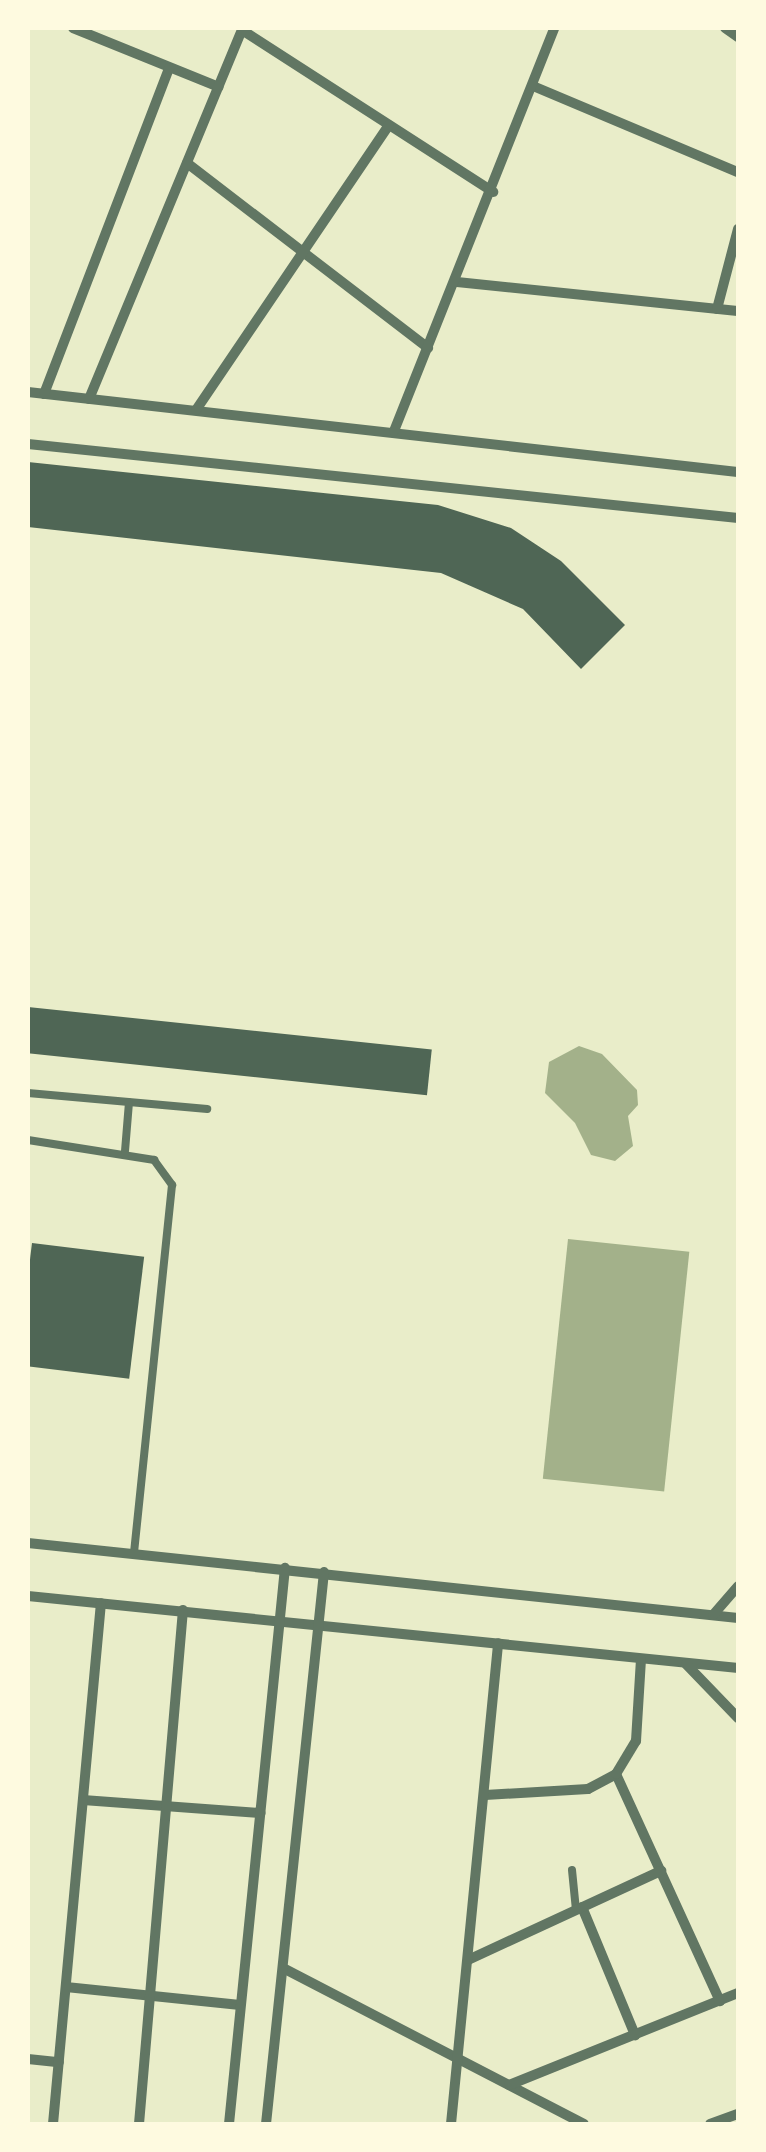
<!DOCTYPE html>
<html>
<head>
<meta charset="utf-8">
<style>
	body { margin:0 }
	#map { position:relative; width:766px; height:2152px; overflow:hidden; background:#e9edc9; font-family:"Roboto Condensed",sans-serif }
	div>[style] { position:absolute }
	.water>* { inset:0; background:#a3b18a; transform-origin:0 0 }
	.building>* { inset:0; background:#4f6655; transform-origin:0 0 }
	.service>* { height:8px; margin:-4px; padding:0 4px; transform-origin:4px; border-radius:4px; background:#617663 }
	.minor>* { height:10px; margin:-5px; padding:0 5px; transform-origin:5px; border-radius:5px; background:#617663 }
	span { translate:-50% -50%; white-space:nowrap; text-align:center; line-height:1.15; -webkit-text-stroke:10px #fefae0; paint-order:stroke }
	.frame { position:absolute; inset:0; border:30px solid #fefae0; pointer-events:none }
</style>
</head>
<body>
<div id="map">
	<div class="water">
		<div style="clip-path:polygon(579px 1046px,602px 1054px,637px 1090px,638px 1105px,628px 1116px,633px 1146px,615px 1161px,591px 1155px,575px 1123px,545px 1093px,549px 1062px)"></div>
		<div style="left:568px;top:1239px;width:122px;height:241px;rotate:6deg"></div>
	</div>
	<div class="building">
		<div style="clip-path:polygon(28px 462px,438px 505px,511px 528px,561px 561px,625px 625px,581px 669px,523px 609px,441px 573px,28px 527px)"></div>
		<div style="left:28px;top:1007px;width:406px;height:46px;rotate:6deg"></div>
		<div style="left:32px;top:1243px;width:113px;height:123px;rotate:7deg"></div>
	</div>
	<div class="service">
		<div style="left:28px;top:1093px;width:180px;rotate:5.1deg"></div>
		<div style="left:28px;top:1140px;width:128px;rotate:9deg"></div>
		<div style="left:154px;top:1160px;width:31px;rotate:54deg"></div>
		<div style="left:172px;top:1185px;width:370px;rotate:95.9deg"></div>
		<div style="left:125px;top:1151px;width:49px;rotate:-85.3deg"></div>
		<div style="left:572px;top:1870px;width:40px;rotate:84.3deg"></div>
	</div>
	<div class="minor">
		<div style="left:73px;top:28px;width:157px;rotate:22deg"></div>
		<div style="left:725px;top:28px;width:16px;rotate:35deg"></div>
		<div style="left:242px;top:30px;width:299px;rotate:32.8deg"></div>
		<div style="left:533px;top:86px;width:222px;rotate:22.8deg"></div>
		<div style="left:187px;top:163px;width:304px;rotate:37.5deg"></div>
		<div style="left:457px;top:282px;width:282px;rotate:5.9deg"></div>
		<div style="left:717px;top:309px;width:83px;rotate:-75.3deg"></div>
		<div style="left:28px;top:392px;width:714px;rotate:6.43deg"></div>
		<div style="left:44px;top:394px;width:349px;rotate:-69deg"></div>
		<div style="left:89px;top:399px;width:402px;rotate:-67.5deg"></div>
		<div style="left:196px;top:410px;width:344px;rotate:-55.9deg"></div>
		<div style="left:394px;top:431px;width:434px;rotate:-68.3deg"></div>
		<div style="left:28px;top:444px;width:714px;rotate:5.95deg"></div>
		<div style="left:28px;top:1543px;width:714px;rotate:6.03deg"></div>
		<div style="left:28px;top:1596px;width:714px;rotate:5.79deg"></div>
		<div style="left:713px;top:1615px;width:38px;rotate:-49deg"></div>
		<div style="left:686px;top:1664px;width:75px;rotate:46.1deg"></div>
		<div style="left:616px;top:1774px;width:250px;rotate:65.4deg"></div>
		<div style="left:485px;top:1795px;width:103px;rotate:-3.3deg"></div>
		<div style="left:588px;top:1789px;width:32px;rotate:-28deg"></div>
		<div style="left:616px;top:1774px;width:39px;rotate:-59deg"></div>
		<div style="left:636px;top:1741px;width:82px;rotate:-86.5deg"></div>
		<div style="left:83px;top:1800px;width:178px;rotate:4.2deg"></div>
		<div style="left:582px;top:1907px;width:139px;rotate:67.5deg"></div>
		<div style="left:468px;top:1960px;width:213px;rotate:-24.8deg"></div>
		<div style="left:283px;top:1968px;width:339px;rotate:27.4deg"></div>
		<div style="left:66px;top:1987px;width:175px;rotate:5.9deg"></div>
		<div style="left:28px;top:2059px;width:31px;rotate:6deg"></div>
		<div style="left:509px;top:2085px;width:247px;rotate:-21.9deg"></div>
		<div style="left:53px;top:2124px;width:523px;rotate:-84.74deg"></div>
		<div style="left:139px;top:2124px;width:516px;rotate:-85.11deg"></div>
		<div style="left:229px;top:2124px;width:559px;rotate:-84.25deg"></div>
		<div style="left:266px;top:2124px;width:555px;rotate:-84deg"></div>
		<div style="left:451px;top:2124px;width:483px;rotate:-84.4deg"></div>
		<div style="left:710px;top:2124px;width:30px;rotate:-20deg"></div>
	</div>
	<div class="frame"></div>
</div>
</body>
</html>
